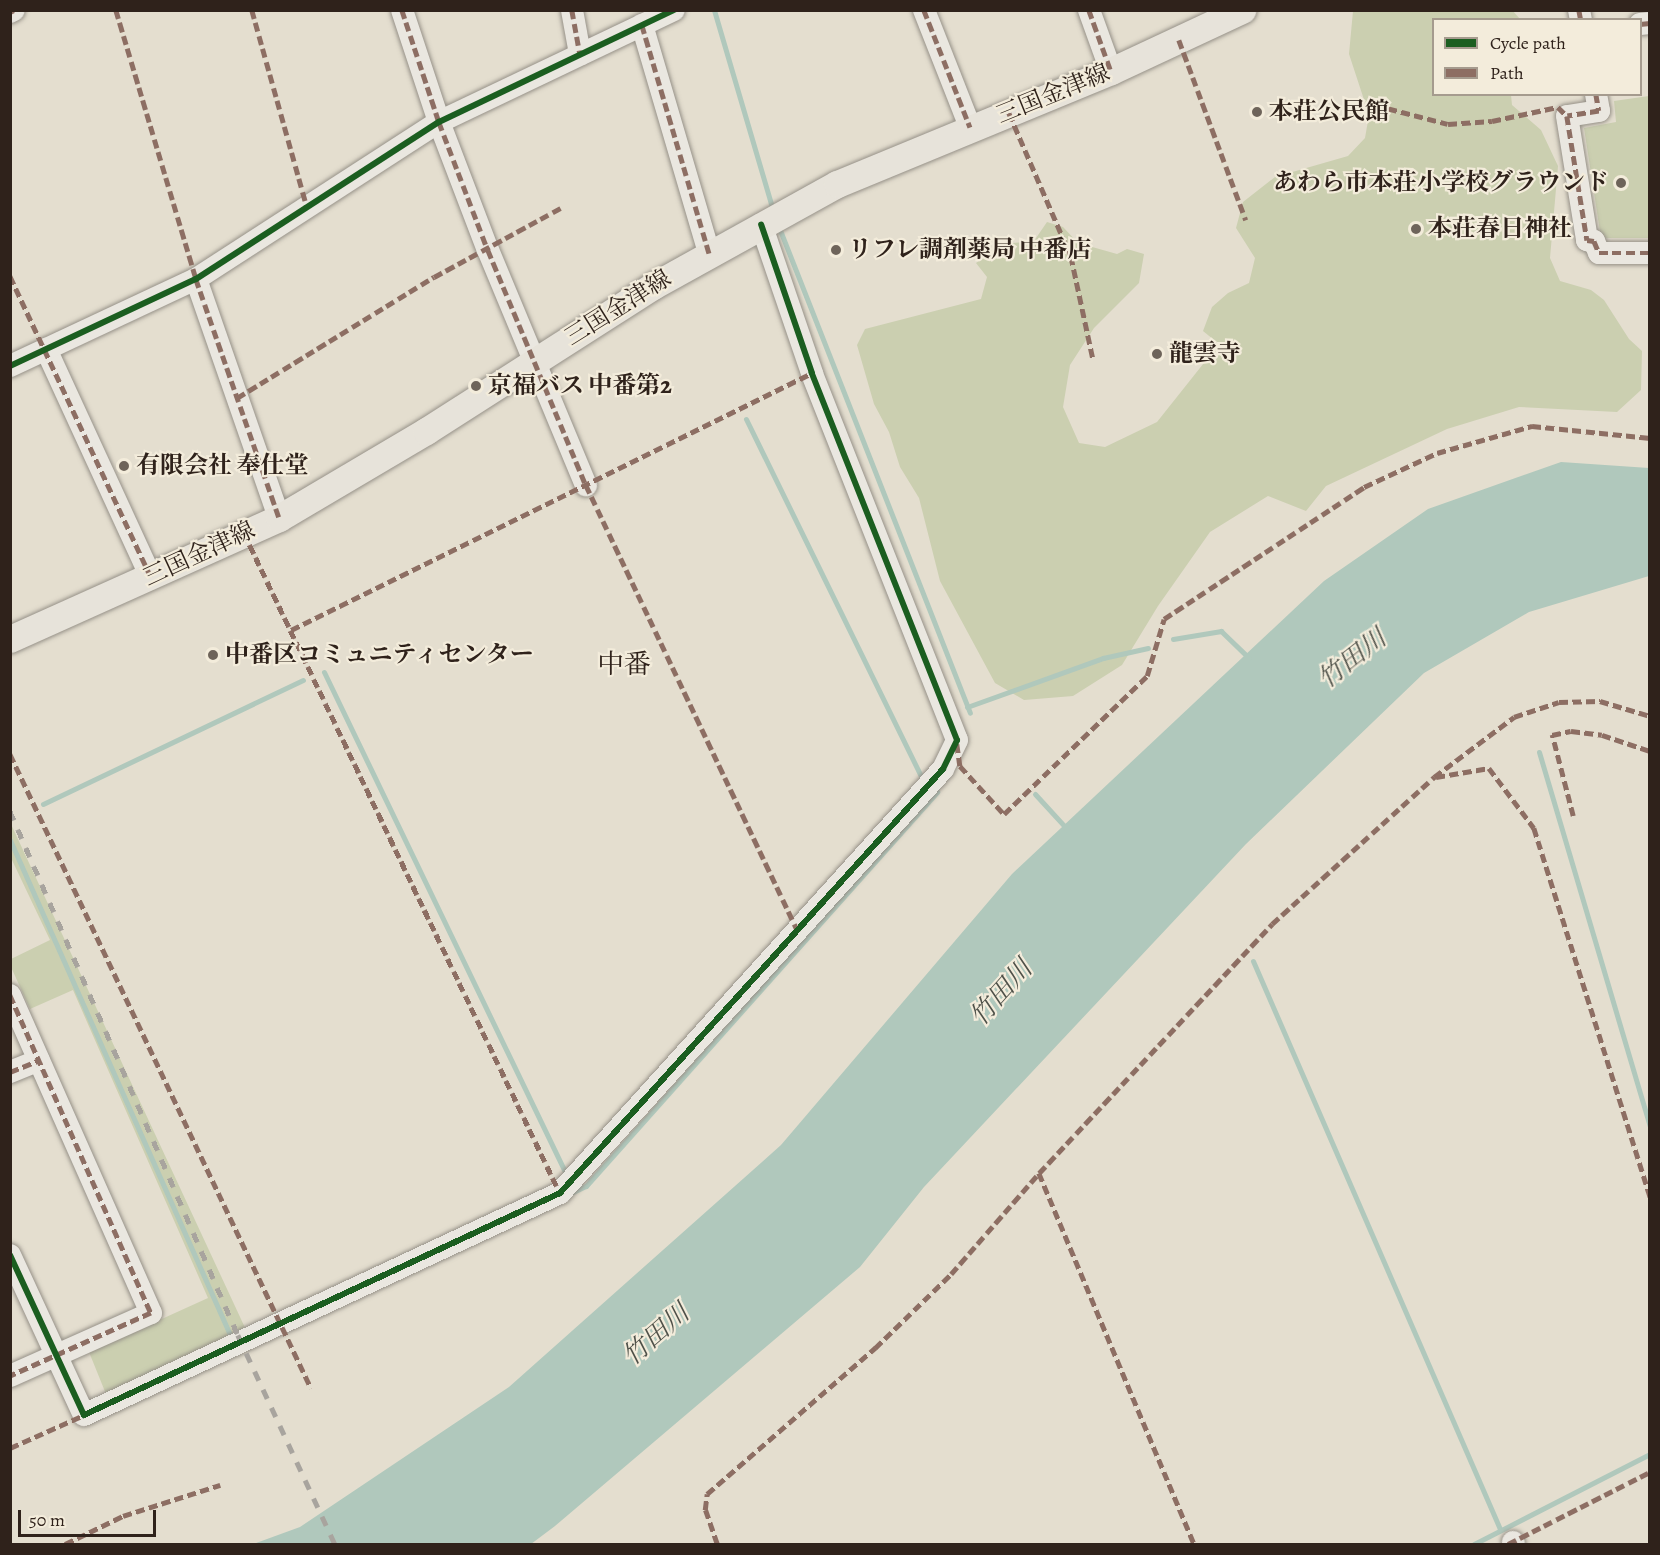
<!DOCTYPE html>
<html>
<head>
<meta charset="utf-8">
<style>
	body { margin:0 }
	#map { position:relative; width:1660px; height:1555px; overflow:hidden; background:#e4decf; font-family:Alegreya,"Noto Serif JP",serif }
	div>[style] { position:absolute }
	.green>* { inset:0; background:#cbcfb0 }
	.water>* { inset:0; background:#b0c8bc }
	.stream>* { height:5px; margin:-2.5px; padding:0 2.5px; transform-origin:2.5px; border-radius:2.5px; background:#b0c8bc }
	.roads { filter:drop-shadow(0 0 2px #969188) drop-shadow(0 0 2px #969188) }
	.minor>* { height:22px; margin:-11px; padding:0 11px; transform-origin:11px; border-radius:11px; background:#eae7e0 }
	.major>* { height:27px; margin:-13.5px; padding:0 13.5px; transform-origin:13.5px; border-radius:13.5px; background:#e7e3da }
	.rail>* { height:4.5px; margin-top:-2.25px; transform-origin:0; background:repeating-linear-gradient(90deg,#a8a49e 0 10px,transparent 0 20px) }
	.quiet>* { height:4.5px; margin-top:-2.25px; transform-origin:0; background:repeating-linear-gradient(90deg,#8d6e63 0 9px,transparent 0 13.5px) }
	.cycleway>* { height:6px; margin:-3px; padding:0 3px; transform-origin:3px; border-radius:3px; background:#1b5e20 }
	.dots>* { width:16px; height:16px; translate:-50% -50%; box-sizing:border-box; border:3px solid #f3ecdb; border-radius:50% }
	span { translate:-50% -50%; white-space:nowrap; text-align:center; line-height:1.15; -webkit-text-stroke:4.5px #f3ecdb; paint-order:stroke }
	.street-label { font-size:24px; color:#2f221b }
	.poi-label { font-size:24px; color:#2f221b; font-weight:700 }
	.left { translate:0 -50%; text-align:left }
	.right { translate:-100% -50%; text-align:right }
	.water-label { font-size:26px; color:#4f5149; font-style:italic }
	.quarter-label { font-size:27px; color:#2f221b }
	.frame { position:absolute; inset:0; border:12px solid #2f221b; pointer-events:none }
	.legend { position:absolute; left:1432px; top:18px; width:210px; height:78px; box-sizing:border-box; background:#f3ecdb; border:2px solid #a59b8e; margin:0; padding:8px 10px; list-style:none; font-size:18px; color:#2f221b }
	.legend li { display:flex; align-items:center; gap:12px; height:30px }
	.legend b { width:30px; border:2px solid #a59b8e }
	.scale { position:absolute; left:18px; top:1510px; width:138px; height:27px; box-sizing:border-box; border:3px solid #2f221b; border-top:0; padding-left:8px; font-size:18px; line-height:21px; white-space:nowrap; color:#2f221b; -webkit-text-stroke:4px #f3ecdb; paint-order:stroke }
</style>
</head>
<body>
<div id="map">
	<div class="green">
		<div style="clip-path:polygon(1512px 10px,1520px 19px,1434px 20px,1434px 94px,1511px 95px,1512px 105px,1541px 130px,1558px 166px,1550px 258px,1560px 281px,1591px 290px,1604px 300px,1629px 339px,1642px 351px,1641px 390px,1617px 412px,1519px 407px,1447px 429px,1326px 486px,1306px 511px,1268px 496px,1210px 532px,1158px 606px,1122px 665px,1073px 696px,1024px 700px,995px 683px,940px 581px,919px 498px,900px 467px,889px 432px,874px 404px,857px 345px,865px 329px,981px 299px,987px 277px,976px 263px,1004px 244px,1034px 241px,1047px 222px,1063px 227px,1078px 243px,1117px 254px,1127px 249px,1144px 254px,1139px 283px,1094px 328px,1070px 365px,1063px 407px,1079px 443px,1105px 447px,1157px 422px,1219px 344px,1203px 331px,1212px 307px,1228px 293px,1249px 283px,1255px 258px,1236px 228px,1243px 202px,1275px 177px,1348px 156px,1365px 138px,1369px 115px,1349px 54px,1353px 11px)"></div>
		<div style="clip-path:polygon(1649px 96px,1649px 238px,1601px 238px,1584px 128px,1616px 122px,1614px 101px)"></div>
		<div style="clip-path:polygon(10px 822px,247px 1332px,108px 1399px,89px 1352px,208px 1298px,73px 990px,30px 1009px,11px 967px,11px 959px,50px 940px,11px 858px)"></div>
	</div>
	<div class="water">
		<div style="clip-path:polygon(1561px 462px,1649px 468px,1649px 576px,1529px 612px,1424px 673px,1246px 844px,924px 1187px,860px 1267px,555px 1526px,531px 1544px,253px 1544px,300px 1527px,509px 1387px,781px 1145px,1012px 874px,1324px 581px,1428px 509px)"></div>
	</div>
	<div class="stream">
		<div style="left:714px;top:10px;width:209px;rotate:73.6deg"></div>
		<div style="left:778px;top:225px;width:524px;rotate:68.52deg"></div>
		<div style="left:746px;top:419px;width:398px;rotate:63.9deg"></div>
		<div style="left:1173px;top:639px;width:49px;rotate:-9.5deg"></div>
		<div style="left:1221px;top:631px;width:39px;rotate:44deg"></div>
		<div style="left:324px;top:672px;width:560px;rotate:64.26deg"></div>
		<div style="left:967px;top:707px;width:145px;rotate:-19.8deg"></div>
		<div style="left:1103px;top:658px;width:46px;rotate:-12.5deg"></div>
		<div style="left:1539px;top:752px;width:391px;rotate:73.5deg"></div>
		<div style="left:1035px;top:794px;width:49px;rotate:47.5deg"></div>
		<div style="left:43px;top:804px;width:288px;rotate:-25.5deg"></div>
		<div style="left:10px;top:840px;width:544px;rotate:66.03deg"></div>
		<div style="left:1253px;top:961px;width:619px;rotate:66.5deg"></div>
		<div style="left:573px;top:1192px;width:14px;rotate:-25deg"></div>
		<div style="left:586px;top:1186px;width:528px;rotate:-48.3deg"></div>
		<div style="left:1474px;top:1544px;width:198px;rotate:-27.1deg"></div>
	</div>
	<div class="roads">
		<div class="minor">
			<div style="left:402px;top:10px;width:118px;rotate:71.7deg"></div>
			<div style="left:439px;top:122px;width:137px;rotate:69.1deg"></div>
			<div style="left:488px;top:250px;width:255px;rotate:67.4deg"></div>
			<div style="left:572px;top:10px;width:45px;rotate:79.7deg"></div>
			<div style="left:924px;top:10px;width:126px;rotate:68.5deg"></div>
			<div style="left:1089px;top:10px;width:65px;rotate:70.2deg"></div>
			<div style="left:1579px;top:10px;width:10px;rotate:79deg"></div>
			<div style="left:10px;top:12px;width:4px;rotate:-27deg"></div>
			<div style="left:1640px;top:24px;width:10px;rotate:-6deg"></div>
			<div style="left:642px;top:25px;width:238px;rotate:73.6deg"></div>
			<div style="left:1596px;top:94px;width:17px;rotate:80deg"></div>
			<div style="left:1599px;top:111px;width:32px;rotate:171deg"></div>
			<div style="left:1567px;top:116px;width:126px;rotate:80.8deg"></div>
			<div style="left:1587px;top:240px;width:7px;rotate:8deg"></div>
			<div style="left:1594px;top:241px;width:13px;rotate:67deg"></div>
			<div style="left:1599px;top:253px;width:51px"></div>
			<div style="left:196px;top:279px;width:253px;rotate:70.8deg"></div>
			<div style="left:46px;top:349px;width:251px;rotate:65.3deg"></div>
			<div style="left:10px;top:366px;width:205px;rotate:-25.1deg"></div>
			<div style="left:196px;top:279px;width:289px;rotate:-32.9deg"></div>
			<div style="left:439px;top:122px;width:260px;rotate:-25.5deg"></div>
			<div style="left:10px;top:995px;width:348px;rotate:66.1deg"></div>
			<div style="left:151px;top:1313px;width:154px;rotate:155.9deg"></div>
			<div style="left:10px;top:1072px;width:31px;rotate:-22deg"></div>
			<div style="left:10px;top:1255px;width:176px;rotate:65.2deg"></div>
			<div style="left:84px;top:1415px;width:525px;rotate:-25deg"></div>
			<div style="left:560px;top:1193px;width:571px;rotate:-47.91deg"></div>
			<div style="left:943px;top:769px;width:32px;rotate:-64deg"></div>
			<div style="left:957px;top:740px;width:395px;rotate:-111.6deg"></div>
			<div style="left:812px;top:373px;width:157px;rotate:-108.9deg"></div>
			<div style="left:1513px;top:1542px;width:2px;rotate:63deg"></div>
		</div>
		<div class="major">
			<div style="left:10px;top:639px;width:295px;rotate:-24.2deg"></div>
			<div style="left:279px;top:518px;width:171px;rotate:-30.6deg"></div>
			<div style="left:426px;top:431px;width:269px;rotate:-32.6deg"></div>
			<div style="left:653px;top:286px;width:210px;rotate:-29deg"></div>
			<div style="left:837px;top:184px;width:296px;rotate:-22.4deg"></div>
			<div style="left:1111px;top:71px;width:145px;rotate:-25deg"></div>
		</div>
	</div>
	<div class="rail">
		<div style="left:10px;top:811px;width:571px;rotate:66.49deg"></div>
		<div style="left:238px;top:1335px;width:230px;rotate:65.1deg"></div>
	</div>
	<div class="quiet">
		<div style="left:116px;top:10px;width:281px;rotate:73.4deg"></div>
		<div style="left:196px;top:279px;width:253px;rotate:70.8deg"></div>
		<div style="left:252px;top:10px;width:205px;rotate:74.4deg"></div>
		<div style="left:402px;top:10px;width:118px;rotate:71.7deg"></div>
		<div style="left:439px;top:122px;width:137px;rotate:69.1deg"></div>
		<div style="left:488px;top:250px;width:255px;rotate:67.4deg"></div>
		<div style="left:586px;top:485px;width:496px;rotate:64.6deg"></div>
		<div style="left:572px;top:10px;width:45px;rotate:79.7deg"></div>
		<div style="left:924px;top:10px;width:126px;rotate:68.5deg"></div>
		<div style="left:1089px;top:10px;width:65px;rotate:70.2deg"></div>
		<div style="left:1579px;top:10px;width:10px;rotate:79deg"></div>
		<div style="left:10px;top:12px;width:4px;rotate:-27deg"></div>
		<div style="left:1640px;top:24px;width:10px;rotate:-6deg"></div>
		<div style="left:642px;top:25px;width:238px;rotate:73.6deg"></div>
		<div style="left:1179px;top:40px;width:192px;rotate:69.6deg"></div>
		<div style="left:1596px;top:94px;width:17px;rotate:80deg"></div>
		<div style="left:1599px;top:111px;width:32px;rotate:171deg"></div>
		<div style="left:1567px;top:116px;width:126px;rotate:80.8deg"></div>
		<div style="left:1587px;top:240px;width:7px;rotate:8deg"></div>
		<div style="left:1594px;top:241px;width:13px;rotate:67deg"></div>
		<div style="left:1599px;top:253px;width:51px"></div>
		<div style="left:1375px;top:105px;width:75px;rotate:14.6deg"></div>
		<div style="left:1448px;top:124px;width:44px;rotate:-3.9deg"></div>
		<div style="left:1492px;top:121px;width:67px;rotate:-12deg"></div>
		<div style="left:1558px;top:107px;width:13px;rotate:45deg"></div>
		<div style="left:1009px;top:113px;width:156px;rotate:66.6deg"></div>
		<div style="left:1071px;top:256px;width:105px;rotate:77.9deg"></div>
		<div style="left:10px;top:276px;width:332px;rotate:64.9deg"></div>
		<div style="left:237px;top:398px;width:231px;rotate:-31.6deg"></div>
		<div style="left:434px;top:277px;width:148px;rotate:-28.6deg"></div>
		<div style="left:244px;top:533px;width:732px;rotate:64.42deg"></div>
		<div style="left:291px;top:630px;width:581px;rotate:-26.26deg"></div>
		<div style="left:957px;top:744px;width:22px;rotate:82deg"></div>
		<div style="left:960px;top:766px;width:65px;rotate:47.5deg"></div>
		<div style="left:1004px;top:814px;width:199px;rotate:-44deg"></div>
		<div style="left:1147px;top:676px;width:59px;rotate:-73.4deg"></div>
		<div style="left:1164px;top:619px;width:240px;rotate:-33.4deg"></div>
		<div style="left:1364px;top:487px;width:81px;rotate:-25deg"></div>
		<div style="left:1437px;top:453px;width:99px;rotate:-15.9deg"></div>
		<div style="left:1532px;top:426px;width:119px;rotate:5.8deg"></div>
		<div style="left:10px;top:754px;width:702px;rotate:64.6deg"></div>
		<div style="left:1436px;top:777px;width:54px;rotate:-9.6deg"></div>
		<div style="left:1489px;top:768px;width:75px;rotate:53.1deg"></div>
		<div style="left:1534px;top:828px;width:387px;rotate:72.5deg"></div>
		<div style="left:1573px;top:816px;width:84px;rotate:-104.5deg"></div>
		<div style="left:1552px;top:735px;width:19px;rotate:-12deg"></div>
		<div style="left:1571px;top:731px;width:31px;rotate:7deg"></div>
		<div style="left:1602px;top:735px;width:51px;rotate:18.4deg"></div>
		<div style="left:10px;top:995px;width:348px;rotate:66.1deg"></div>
		<div style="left:151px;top:1313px;width:154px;rotate:155.9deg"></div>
		<div style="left:10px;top:1072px;width:31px;rotate:-22deg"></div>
		<div style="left:1039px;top:1173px;width:402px;rotate:67.3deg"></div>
		<div style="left:10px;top:1448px;width:81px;rotate:-24deg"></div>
		<div style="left:65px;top:1544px;width:64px;rotate:-25.8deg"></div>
		<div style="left:123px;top:1516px;width:102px;rotate:-17.7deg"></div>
		<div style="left:717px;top:1544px;width:36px;rotate:-109deg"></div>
		<div style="left:705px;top:1510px;width:16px;rotate:-83deg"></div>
		<div style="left:707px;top:1494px;width:223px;rotate:-41deg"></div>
		<div style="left:875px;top:1348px;width:106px;rotate:-44.2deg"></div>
		<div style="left:951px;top:1274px;width:134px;rotate:-48.9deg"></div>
		<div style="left:1039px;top:1173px;width:341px;rotate:-46.9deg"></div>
		<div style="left:1272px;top:924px;width:219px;rotate:-42.2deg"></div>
		<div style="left:1434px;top:777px;width:100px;rotate:-36.9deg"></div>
		<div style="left:1514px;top:717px;width:47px;rotate:-18.4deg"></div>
		<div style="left:1559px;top:702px;width:41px;rotate:-1.4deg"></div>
		<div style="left:1600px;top:701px;width:52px;rotate:16.7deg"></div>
		<div style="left:1508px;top:1544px;width:159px;rotate:-26.9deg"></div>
	</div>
	<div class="cycleway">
		<div style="left:10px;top:366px;width:205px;rotate:-25.1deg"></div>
		<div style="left:196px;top:279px;width:289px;rotate:-32.9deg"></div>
		<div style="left:439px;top:122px;width:260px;rotate:-25.5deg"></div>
		<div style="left:10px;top:1255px;width:176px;rotate:65.2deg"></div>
		<div style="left:84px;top:1415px;width:525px;rotate:-25deg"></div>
		<div style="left:560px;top:1193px;width:571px;rotate:-47.91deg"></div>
		<div style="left:943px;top:769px;width:32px;rotate:-64deg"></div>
		<div style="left:957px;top:740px;width:395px;rotate:-111.6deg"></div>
		<div style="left:812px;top:373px;width:157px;rotate:-108.9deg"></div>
	</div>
	<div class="dots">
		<div style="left:1257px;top:112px;background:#6e645a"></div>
		<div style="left:1621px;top:183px;background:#6e645a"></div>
		<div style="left:1416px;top:229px;background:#6e645a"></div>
		<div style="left:836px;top:250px;background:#6e645a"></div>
		<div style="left:1157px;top:354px;background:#6e645a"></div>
		<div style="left:476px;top:386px;background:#6e645a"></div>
		<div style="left:124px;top:466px;background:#6e645a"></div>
		<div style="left:213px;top:655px;background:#6e645a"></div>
	</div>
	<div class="street-label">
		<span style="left:1053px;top:94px;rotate:-22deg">三国金津線</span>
		<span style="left:618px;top:308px;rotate:-32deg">三国金津線</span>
		<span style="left:199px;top:554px;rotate:-25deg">三国金津線</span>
	</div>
	<div class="poi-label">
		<span class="left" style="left:1269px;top:112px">本荘公民館</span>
		<span class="right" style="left:1609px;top:183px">あわら市本荘小学校グラウンド</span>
		<span class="left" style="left:1428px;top:229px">本荘春日神社</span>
		<span class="left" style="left:848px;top:250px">リフレ調剤薬局 中番店</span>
		<span class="left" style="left:1169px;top:354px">龍雲寺</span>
		<span class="left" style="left:488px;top:386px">京福バス 中番第2</span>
		<span class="left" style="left:136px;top:466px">有限会社 奉仕堂</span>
		<span class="left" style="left:225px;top:655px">中番区コミュニティセンター</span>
	</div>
	<div class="water-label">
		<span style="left:1352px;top:659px;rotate:-38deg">竹田川</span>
		<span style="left:1001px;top:993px;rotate:-48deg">竹田川</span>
		<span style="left:656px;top:1335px;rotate:-41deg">竹田川</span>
	</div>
	<div class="quarter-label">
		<span style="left:624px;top:665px">中番</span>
	</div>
	<div class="frame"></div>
	<ul class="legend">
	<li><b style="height:8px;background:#1b5e20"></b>Cycle path</li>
	<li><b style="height:8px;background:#8d6e63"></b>Path</li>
	</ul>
	<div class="scale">50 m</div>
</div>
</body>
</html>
